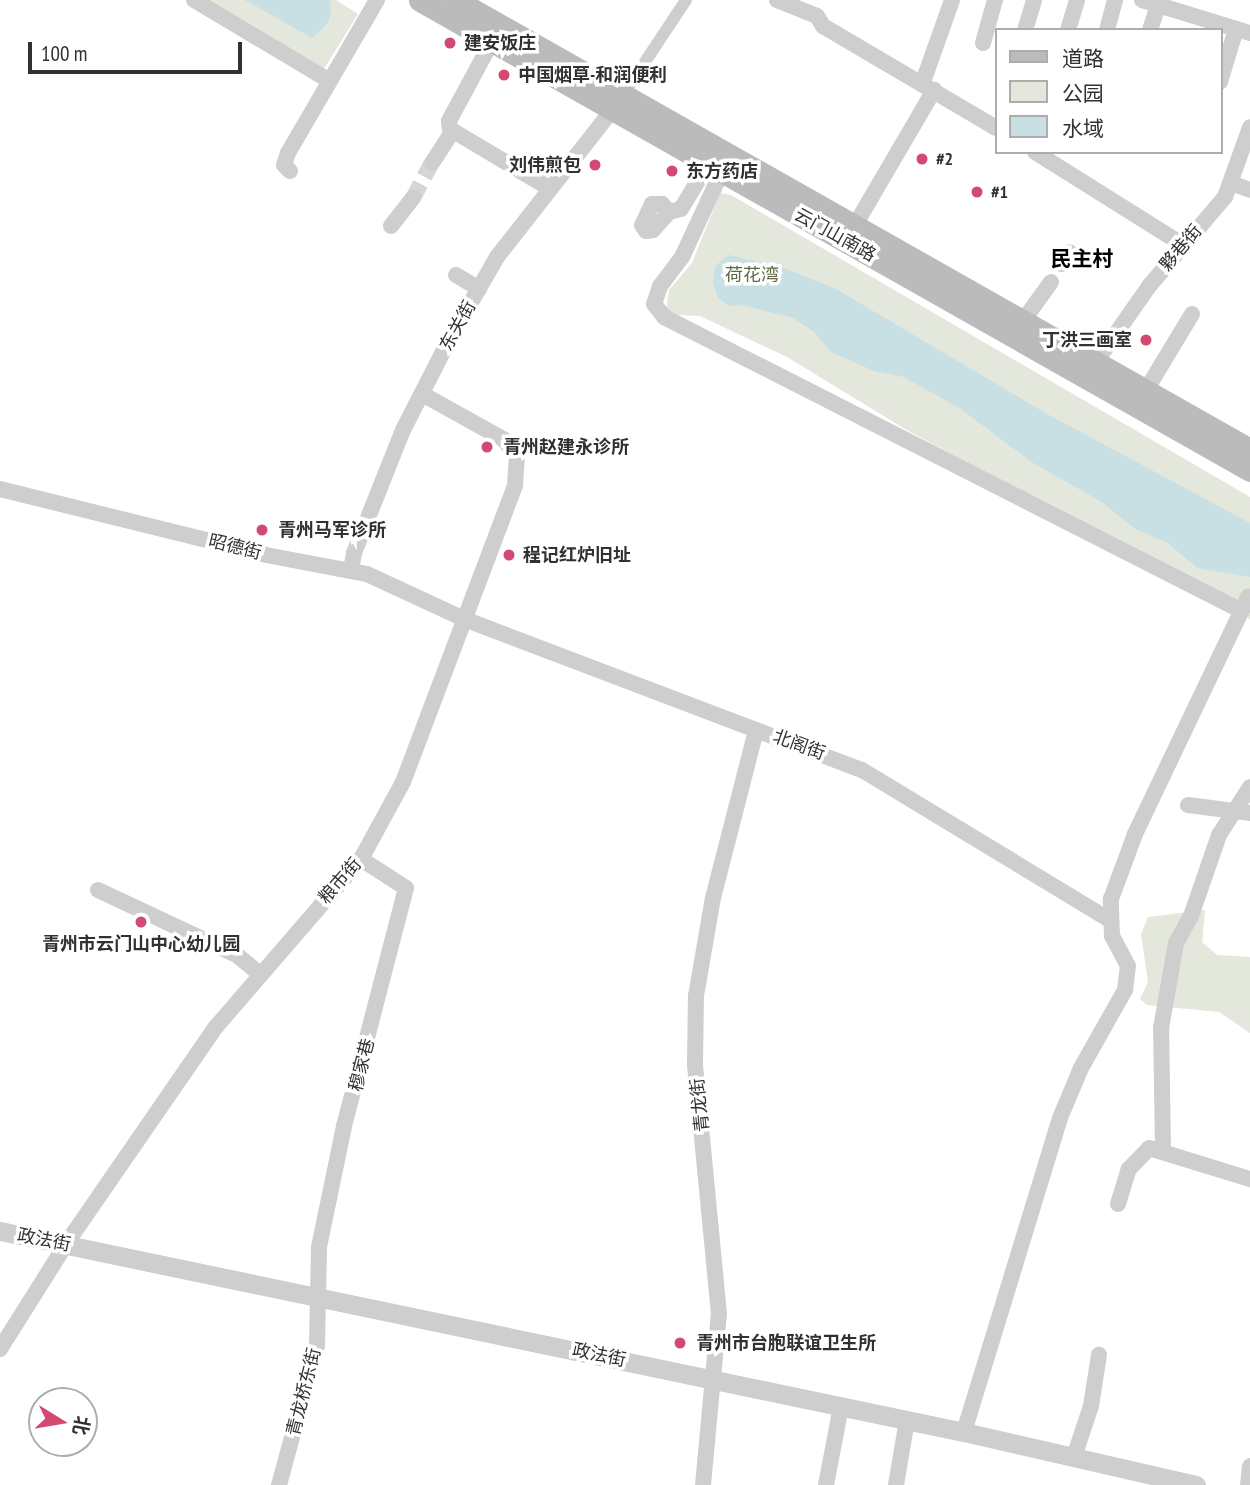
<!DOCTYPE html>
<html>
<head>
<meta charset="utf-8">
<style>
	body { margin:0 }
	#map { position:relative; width:1250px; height:1485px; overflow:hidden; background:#fff; font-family:"PT Sans Narrow","Noto Sans SC",sans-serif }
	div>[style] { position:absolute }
	.green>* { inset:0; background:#e4e7db }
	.water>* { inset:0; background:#c8dfe3 }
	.minor-tunnel>* { height:16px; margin-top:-8px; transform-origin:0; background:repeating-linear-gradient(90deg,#d6d6d6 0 16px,transparent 0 24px) }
	.pedestrian>* { height:12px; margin:-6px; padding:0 6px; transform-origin:6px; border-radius:6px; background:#cecece }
	.minor>* { height:16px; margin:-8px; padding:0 8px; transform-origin:8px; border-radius:8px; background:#cecece }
	.tertiary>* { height:19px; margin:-9.5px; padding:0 9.5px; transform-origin:9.5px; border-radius:9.5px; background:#cecece }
	.secondary>* { height:23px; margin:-11.5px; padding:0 11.5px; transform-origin:11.5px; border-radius:11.5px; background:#bbb }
	.dots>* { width:19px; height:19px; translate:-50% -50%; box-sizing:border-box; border:4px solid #fff; border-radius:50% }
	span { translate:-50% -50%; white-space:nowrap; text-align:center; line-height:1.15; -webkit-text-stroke:7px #fff; paint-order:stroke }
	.poi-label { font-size:18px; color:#313131; font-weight:700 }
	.left { translate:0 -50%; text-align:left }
	.right { translate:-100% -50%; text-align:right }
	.street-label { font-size:18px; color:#313131 }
	.park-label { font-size:18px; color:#5d6843 }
	.quarter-label { font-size:21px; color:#000; font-weight:700 }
	.legend { position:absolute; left:995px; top:28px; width:228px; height:126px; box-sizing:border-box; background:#fff; border:2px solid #adadad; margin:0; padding:9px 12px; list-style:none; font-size:21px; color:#313131 }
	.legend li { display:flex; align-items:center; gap:14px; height:35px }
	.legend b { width:35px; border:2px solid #adadad }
	.north { position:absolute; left:28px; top:1387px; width:70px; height:70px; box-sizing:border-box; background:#fff; border:2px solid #adadad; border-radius:50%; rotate:101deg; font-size:19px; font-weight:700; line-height:28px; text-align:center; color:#313131 }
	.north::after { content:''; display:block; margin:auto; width:24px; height:32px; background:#d24a72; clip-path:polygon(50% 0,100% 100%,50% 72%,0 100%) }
	.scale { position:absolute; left:28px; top:42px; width:214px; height:32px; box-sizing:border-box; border:4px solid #313131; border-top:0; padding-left:9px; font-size:21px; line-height:24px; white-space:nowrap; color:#313131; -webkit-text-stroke:5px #fff; paint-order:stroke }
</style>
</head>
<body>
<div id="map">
	<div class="green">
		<div style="clip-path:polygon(207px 0,336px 0,358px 14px,324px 69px)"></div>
		<div style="clip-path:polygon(720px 193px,731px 195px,1250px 497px,1250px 620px,1242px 611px,905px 429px,787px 357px,700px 316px,677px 315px,666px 309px,669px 290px,692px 263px)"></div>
		<div style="clip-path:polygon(1205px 910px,1202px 942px,1217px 955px,1250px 957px,1250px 1033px,1219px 1012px,1147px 1005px,1140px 999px,1148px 982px,1141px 934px,1148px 917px)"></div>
	</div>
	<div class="water">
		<div style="clip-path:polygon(245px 0,330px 0,331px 10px,328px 23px,312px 38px)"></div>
		<div style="clip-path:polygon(729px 255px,787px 269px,836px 289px,1049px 415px,1250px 523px,1250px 577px,1197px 568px,1168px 543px,1135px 529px,1102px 502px,1033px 463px,961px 409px,904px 377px,874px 371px,831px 352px,814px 332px,793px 318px,741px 305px,729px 306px,718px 298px,713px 283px,715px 266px)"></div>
	</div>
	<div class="minor-tunnel">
		<div style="left:413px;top:198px;width:40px;rotate:-62deg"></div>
	</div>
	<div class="pedestrian">
		<div style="left:623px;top:95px;width:114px;rotate:-56.4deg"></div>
	</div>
	<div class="minor">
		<div style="left:194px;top:0;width:158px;rotate:30.8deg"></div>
		<div style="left:777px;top:0;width:43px;rotate:21.8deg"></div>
		<div style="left:817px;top:16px;width:12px;rotate:59deg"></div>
		<div style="left:823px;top:26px;width:201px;rotate:30.5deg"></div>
		<div style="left:1142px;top:0;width:113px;rotate:17deg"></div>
		<div style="left:1025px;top:30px;width:31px;rotate:-73deg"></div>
		<div style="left:1068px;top:30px;width:31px;rotate:-73deg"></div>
		<div style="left:1107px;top:30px;width:31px;rotate:-75deg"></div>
		<div style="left:1150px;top:30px;width:26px;rotate:-72deg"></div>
		<div style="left:492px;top:41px;width:91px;rotate:118.3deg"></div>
		<div style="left:449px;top:121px;width:8px;rotate:83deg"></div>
		<div style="left:450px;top:129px;width:115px;rotate:30.8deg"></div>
		<div style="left:983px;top:43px;width:45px;rotate:-74.4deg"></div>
		<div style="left:923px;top:82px;width:87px;rotate:-70.5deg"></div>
		<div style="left:1220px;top:82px;width:55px;rotate:-73.2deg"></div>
		<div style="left:1035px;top:152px;width:175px;rotate:32.1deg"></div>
		<div style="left:432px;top:163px;width:38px;rotate:-57deg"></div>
		<div style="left:290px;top:171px;width:8px;rotate:-135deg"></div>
		<div style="left:284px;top:165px;width:13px;rotate:-72deg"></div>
		<div style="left:288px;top:153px;width:177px;rotate:-59.8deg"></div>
		<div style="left:722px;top:171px;width:95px;rotate:114.9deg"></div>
		<div style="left:682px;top:257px;width:36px;rotate:127deg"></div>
		<div style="left:660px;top:286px;width:19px;rotate:108deg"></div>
		<div style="left:654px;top:304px;width:16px;rotate:52deg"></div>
		<div style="left:664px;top:317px;width:648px;rotate:26.96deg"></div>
		<div style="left:1231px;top:183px;width:20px;rotate:20deg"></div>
		<div style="left:669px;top:212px;width:11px;rotate:-131deg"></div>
		<div style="left:662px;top:204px;width:10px;rotate:180deg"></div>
		<div style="left:652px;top:204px;width:23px;rotate:115deg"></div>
		<div style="left:642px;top:225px;width:7px;rotate:56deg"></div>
		<div style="left:646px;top:231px;width:7px;rotate:-8deg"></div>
		<div style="left:653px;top:230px;width:24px;rotate:-48deg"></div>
		<div style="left:669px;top:212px;width:12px;rotate:-14deg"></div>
		<div style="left:681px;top:209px;width:52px;rotate:-59deg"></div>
		<div style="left:391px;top:226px;width:36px;rotate:-52deg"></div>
		<div style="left:854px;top:227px;width:159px;rotate:-59.7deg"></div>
		<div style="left:1062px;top:264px;width:14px;rotate:-56deg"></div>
		<div style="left:456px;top:275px;width:27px;rotate:31deg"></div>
		<div style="left:1023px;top:321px;width:48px;rotate:-54.3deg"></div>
		<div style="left:1096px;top:362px;width:94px;rotate:-55deg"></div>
		<div style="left:1150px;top:285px;width:116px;rotate:-49.6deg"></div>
		<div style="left:1225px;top:197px;width:74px;rotate:-70.3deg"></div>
		<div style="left:1145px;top:392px;width:91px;rotate:-58.9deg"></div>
		<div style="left:0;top:489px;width:274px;rotate:13.9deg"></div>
		<div style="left:266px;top:555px;width:103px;rotate:10.7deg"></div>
		<div style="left:367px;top:574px;width:107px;rotate:24.9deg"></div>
		<div style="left:464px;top:619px;width:426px;rotate:20.8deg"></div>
		<div style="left:862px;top:770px;width:290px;rotate:31.2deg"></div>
		<div style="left:351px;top:570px;width:17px;rotate:-80deg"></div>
		<div style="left:354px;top:553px;width:132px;rotate:-68.3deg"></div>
		<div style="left:403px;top:430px;width:97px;rotate:-62.9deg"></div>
		<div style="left:447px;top:344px;width:100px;rotate:-60.1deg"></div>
		<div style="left:497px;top:257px;width:188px;rotate:-51.9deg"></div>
		<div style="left:1188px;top:805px;width:63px;rotate:7.4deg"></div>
		<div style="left:98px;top:890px;width:153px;rotate:25.1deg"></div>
		<div style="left:237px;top:955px;width:30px;rotate:40deg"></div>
		<div style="left:1163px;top:1150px;width:122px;rotate:-90.9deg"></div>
		<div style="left:1161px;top:1028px;width:86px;rotate:-80deg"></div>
		<div style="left:1176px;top:943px;width:31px;rotate:-61deg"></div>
		<div style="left:1191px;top:916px;width:86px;rotate:-70.9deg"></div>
		<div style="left:1219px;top:835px;width:57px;rotate:-57.1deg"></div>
		<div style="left:1118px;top:1204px;width:37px;rotate:-73deg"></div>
		<div style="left:1129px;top:1169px;width:29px;rotate:-46deg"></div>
		<div style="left:1149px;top:1148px;width:106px;rotate:17.1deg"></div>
		<div style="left:0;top:1349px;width:124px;rotate:-57.8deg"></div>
		<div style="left:66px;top:1244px;width:262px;rotate:-55.4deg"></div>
		<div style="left:215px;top:1028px;width:223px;rotate:-49.2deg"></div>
		<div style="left:361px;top:859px;width:88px;rotate:-61.4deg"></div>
		<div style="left:403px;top:782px;width:317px;rotate:-69.3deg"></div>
		<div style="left:515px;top:485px;width:29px;rotate:-86deg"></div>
		<div style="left:517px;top:456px;width:22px;rotate:-129deg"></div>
		<div style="left:503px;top:439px;width:93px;rotate:-150.9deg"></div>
		<div style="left:964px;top:1432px;width:328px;rotate:-73deg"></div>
		<div style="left:1060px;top:1118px;width:54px;rotate:-67.2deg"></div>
		<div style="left:1081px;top:1068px;width:90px;rotate:-60.6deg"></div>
		<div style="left:1125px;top:990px;width:24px;rotate:-83deg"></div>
		<div style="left:1128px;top:966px;width:34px;rotate:-118deg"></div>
		<div style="left:1112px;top:936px;width:37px;rotate:-92deg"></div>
		<div style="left:1111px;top:899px;width:69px;rotate:-69.7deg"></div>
		<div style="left:1135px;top:834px;width:263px;rotate:-64.5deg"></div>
		<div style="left:1074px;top:1457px;width:54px;rotate:-71.6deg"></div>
		<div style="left:1091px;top:1406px;width:52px;rotate:-81.1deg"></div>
		<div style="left:279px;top:1485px;width:145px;rotate:-74.8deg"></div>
		<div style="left:317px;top:1345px;width:98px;rotate:-88.8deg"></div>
		<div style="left:319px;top:1247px;width:124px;rotate:-78.3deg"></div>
		<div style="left:344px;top:1126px;width:246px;rotate:-75.4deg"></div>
		<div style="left:406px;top:888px;width:54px;rotate:-147.2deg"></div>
		<div style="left:703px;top:1485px;width:172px;rotate:-84.7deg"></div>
		<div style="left:719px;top:1314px;width:251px;rotate:-95.5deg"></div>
		<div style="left:695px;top:1064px;width:68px;rotate:-89.2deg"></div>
		<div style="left:696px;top:996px;width:99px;rotate:-80.2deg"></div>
		<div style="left:713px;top:898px;width:173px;rotate:-75.6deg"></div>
		<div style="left:826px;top:1485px;width:80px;rotate:-79.2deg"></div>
		<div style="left:896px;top:1485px;width:66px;rotate:-80.4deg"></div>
		<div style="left:1248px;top:1485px;width:19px;rotate:-84deg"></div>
	</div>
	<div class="tertiary">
		<div style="left:0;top:1231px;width:985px;rotate:11.78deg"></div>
		<div style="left:964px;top:1432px;width:238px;rotate:12.9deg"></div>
	</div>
	<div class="secondary">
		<div style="left:420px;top:0;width:954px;rotate:29.52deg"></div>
		<div style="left:455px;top:0;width:914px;rotate:29.51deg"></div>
	</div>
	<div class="dots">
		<div style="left:450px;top:43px;background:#d24a72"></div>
		<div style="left:504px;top:75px;background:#d24a72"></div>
		<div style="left:922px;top:159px;background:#d24a72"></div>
		<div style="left:595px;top:165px;background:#d24a72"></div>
		<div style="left:672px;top:171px;background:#d24a72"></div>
		<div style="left:977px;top:192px;background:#d24a72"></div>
		<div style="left:1146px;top:340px;background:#d24a72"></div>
		<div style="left:487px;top:447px;background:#d24a72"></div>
		<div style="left:262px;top:530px;background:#d24a72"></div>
		<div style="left:509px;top:555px;background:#d24a72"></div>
		<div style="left:141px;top:922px;background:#d24a72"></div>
		<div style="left:680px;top:1343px;background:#d24a72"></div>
	</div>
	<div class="poi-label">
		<span class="left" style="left:464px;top:43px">建安饭庄</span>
		<span class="left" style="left:518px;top:75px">中国烟草-和润便利</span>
		<span class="left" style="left:936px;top:159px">#2</span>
		<span class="right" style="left:581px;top:165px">刘伟煎包</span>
		<span class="left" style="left:686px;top:171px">东方药店</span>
		<span class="left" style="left:991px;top:192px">#1</span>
		<span class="right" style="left:1132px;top:340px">丁洪三画室</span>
		<span class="left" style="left:503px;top:447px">青州赵建永诊所</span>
		<span class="left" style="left:278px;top:530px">青州马军诊所</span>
		<span class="left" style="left:523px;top:555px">程记红炉旧址</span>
		<span style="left:141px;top:944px">青州市云门山中心幼儿园</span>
		<span class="left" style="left:696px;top:1343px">青州市台胞联谊卫生所</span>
	</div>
	<div class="street-label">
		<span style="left:835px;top:235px;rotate:29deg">云门山南路</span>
		<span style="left:1181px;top:248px;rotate:-50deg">夥巷街</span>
		<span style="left:458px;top:326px;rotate:-61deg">东关街</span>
		<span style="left:235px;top:547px;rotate:14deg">昭德街</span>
		<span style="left:799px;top:745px;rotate:20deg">北阁街</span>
		<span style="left:340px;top:881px;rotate:-49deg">粮市街</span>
		<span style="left:362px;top:1065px;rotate:-76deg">穆家巷</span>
		<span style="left:700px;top:1105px;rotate:-96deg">青龙街</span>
		<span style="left:44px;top:1240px;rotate:11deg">政法街</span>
		<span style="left:599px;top:1355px;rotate:12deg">政法街</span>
		<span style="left:304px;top:1392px;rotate:-76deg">青龙桥东街</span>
	</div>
	<div class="park-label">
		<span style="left:752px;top:275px">荷花湾</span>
	</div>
	<div class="quarter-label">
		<span style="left:1082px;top:259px">民主村</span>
	</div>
	<ul class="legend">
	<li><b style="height:9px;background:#bbb"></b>道路</li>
	<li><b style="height:19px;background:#e4e7db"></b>公园</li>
	<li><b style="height:19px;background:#c8dfe3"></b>水域</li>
	</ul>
	<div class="north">北</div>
	<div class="scale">100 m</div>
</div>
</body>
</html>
